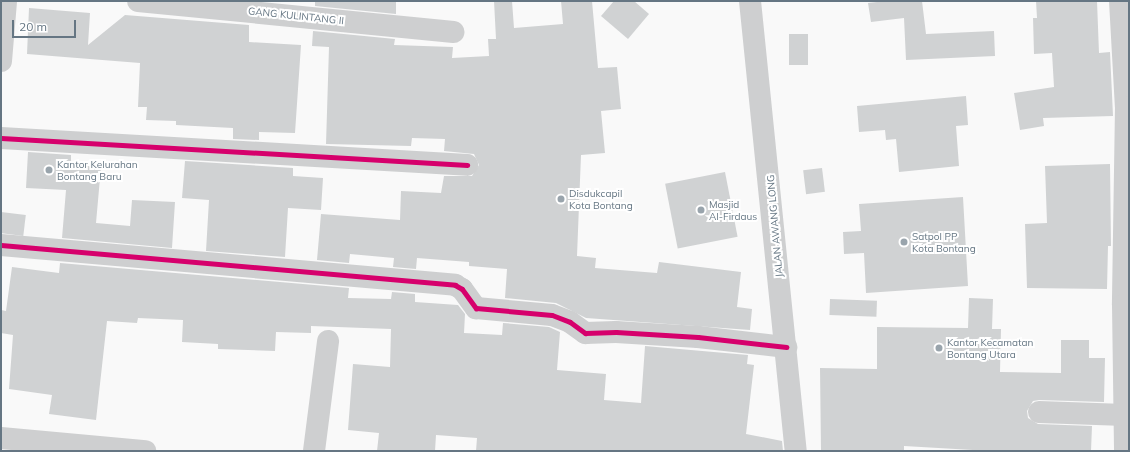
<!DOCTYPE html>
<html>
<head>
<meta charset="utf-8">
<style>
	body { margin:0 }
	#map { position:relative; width:1130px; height:452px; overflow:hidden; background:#f9f9f9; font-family:Mulish,sans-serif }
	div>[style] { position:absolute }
	.building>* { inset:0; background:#d0d2d3; transform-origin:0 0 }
	.minor>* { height:22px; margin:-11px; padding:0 11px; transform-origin:11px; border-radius:11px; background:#cecfd0 }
	.tertiary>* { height:22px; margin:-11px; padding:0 11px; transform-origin:11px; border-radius:11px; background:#cecfd0 }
	.cycleway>* { height:5px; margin:-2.5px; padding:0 2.5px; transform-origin:2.5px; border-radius:2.5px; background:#d6006c }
	.dots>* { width:11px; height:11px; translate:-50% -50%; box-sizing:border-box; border:2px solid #fff; border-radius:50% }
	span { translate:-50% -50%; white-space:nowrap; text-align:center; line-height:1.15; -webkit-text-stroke:4px #fff; paint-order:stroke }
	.street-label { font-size:10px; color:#657683 }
	.poi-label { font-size:10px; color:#657683 }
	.left { translate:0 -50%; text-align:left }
	.frame { position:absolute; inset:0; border:2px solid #657683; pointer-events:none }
	.scale { position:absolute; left:12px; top:20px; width:64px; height:18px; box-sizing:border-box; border:2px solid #657683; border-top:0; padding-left:5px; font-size:12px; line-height:14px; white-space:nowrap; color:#657683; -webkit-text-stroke:3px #fff; paint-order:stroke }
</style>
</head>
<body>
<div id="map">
	<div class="building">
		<div style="clip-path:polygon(315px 1px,396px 1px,396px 14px,315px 6px)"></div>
		<div style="clip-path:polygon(494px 1px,512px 1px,514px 28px,563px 24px,561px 1px,592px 1px,598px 68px,617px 67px,621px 109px,601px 111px,605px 153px,581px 155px,577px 256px,596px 258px,595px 268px,657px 273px,659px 262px,741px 272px,737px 307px,752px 309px,750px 330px,586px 318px,556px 303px,505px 298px,507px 269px,469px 266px,469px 262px,417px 258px,416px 269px,393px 267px,394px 258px,350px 254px,349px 263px,317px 260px,321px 214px,400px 220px,401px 191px,441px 193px,444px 176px,472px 176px,479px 165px,474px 154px,444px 151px,445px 139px,412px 138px,411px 146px,326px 144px,329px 47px,312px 46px,313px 31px,395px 39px,394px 45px,453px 47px,452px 58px,489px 56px,488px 39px,496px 39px)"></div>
		<div style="clip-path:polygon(614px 1px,634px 1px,649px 14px,628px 39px,601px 16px)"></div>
		<div style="clip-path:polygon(886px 1px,922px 1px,926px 34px,994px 31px,995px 56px,906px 60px,904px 18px,871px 22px,868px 3px)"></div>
		<div style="clip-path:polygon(1036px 1px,1097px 1px,1099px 53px,1110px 52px,1113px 116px,1043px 118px,1044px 126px,1020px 130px,1014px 93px,1054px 87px,1052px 53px,1034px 54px,1033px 18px,1037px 18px)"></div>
		<div style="clip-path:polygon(29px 8px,90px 13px,88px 45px,125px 15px,249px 25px,249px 42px,301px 45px,295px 133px,259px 132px,259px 140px,233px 139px,233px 128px,176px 125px,176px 121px,146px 120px,147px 107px,138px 107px,140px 63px,27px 54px)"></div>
		<div style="left:789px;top:34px;width:19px;height:31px"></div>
		<div style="clip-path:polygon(966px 96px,968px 125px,956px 126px,959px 166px,899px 172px,896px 139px,886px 140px,885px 130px,859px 132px,857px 106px)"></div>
		<div style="clip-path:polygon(28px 152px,71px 155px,71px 164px,101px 167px,96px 223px,130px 226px,132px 200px,175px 202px,172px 248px,62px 238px,66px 190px,26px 188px)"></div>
		<div style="clip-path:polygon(185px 161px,293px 168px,293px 176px,323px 178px,321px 210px,288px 208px,285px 257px,206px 251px,209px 200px,182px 198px)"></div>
		<div style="clip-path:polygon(1110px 164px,1111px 246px,1108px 246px,1107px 289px,1027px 288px,1025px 224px,1047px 223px,1045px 166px)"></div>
		<div style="left:822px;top:168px;width:24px;height:19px;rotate:83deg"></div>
		<div style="left:725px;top:172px;width:66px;height:61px;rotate:79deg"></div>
		<div style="clip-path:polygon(963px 197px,968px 286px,866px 293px,864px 253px,844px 254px,843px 232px,861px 231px,859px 204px)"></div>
		<div style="left:1px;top:212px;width:25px;height:21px;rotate:7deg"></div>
		<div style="clip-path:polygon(60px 263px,349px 288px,348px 298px,391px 299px,392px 292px,415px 294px,415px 302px,458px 305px,465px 314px,464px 333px,502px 335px,503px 323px,549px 327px,560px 332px,557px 370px,606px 374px,604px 400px,641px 403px,645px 346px,748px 355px,747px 364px,754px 365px,746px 434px,782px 441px,783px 451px,476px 451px,477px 438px,436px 435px,435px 451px,377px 451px,379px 433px,348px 430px,353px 364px,390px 367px,391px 329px,311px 326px,311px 333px,276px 332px,275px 351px,248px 350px,218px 349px,218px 344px,182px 342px,183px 320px,138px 318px,137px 323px,107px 321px,96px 420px,49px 414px,52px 395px,9px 389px,13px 335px,1px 333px,1px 310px,6px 311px,12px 267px,59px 273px)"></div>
		<div style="clip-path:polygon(969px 298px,993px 299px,992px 329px,1001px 329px,1000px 372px,1061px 373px,1061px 340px,1089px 340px,1089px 358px,1105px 358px,1104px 402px,1039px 400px,1033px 401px,1027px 411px,1028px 418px,1038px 424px,1092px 426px,1091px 451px,990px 451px,904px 446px,904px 451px,821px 451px,820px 368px,877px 369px,877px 327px,968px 328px)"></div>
		<div style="left:830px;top:299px;width:47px;height:16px;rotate:2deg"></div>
	</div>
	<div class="minor">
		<div style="left:138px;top:1px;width:317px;rotate:5.6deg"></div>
		<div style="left:1120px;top:1px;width:106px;rotate:86.8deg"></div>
		<div style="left:1126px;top:107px;width:198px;rotate:90.9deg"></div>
		<div style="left:1123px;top:305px;width:146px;rotate:89.2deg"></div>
		<div style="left:1px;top:61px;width:60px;rotate:-85.2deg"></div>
		<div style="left:1px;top:138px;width:467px;rotate:3.3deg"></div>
		<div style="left:1px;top:245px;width:456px;rotate:5deg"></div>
		<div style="left:455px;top:285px;width:8px;rotate:30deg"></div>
		<div style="left:462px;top:289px;width:24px;rotate:54deg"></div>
		<div style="left:476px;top:308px;width:76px;rotate:5.3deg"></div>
		<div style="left:552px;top:315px;width:19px;rotate:21deg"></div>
		<div style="left:570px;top:322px;width:19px;rotate:36deg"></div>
		<div style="left:585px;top:333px;width:31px;rotate:-2deg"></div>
		<div style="left:616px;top:332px;width:82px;rotate:3.5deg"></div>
		<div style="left:698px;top:337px;width:89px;rotate:6.5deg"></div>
		<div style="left:1039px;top:412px;width:86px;rotate:2deg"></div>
		<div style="left:314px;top:451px;width:111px;rotate:-82.7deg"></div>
	</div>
	<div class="tertiary">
		<div style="left:750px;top:1px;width:452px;rotate:84.2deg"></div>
		<div style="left:1px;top:438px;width:145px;rotate:5.2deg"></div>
	</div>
	<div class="cycleway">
		<div style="left:1px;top:138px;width:467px;rotate:3.3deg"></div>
		<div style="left:1px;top:245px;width:456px;rotate:5deg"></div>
		<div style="left:455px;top:285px;width:8px;rotate:30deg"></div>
		<div style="left:462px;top:289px;width:24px;rotate:54deg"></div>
		<div style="left:476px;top:308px;width:76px;rotate:5.3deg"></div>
		<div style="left:552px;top:315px;width:19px;rotate:21deg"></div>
		<div style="left:570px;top:322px;width:19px;rotate:36deg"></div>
		<div style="left:585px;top:333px;width:31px;rotate:-2deg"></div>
		<div style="left:616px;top:332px;width:82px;rotate:3.5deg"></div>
		<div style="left:698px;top:337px;width:89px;rotate:6.5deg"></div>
	</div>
	<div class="dots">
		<div style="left:49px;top:170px;background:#99a4ac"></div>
		<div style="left:561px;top:199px;background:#99a4ac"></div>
		<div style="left:701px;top:210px;background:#99a4ac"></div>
		<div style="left:904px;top:242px;background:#99a4ac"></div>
		<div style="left:939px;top:348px;background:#99a4ac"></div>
	</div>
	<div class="street-label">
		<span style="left:296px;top:16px;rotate:6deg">GANG KULINTANG II</span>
		<span style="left:775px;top:226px;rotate:-95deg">JALAN AWANG LONG</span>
	</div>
	<div class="poi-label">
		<span class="left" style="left:57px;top:170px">Kantor Kelurahan<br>Bontang Baru</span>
		<span class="left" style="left:569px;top:199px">Disdukcapil<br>Kota Bontang</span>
		<span class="left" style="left:709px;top:210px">Masjid<br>Al-Firdaus</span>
		<span class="left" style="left:912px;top:242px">Satpol PP<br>Kota Bontang</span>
		<span class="left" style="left:947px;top:348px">Kantor Kecamatan<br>Bontang Utara</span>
	</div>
	<div class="frame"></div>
	<div class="scale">20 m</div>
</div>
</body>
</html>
